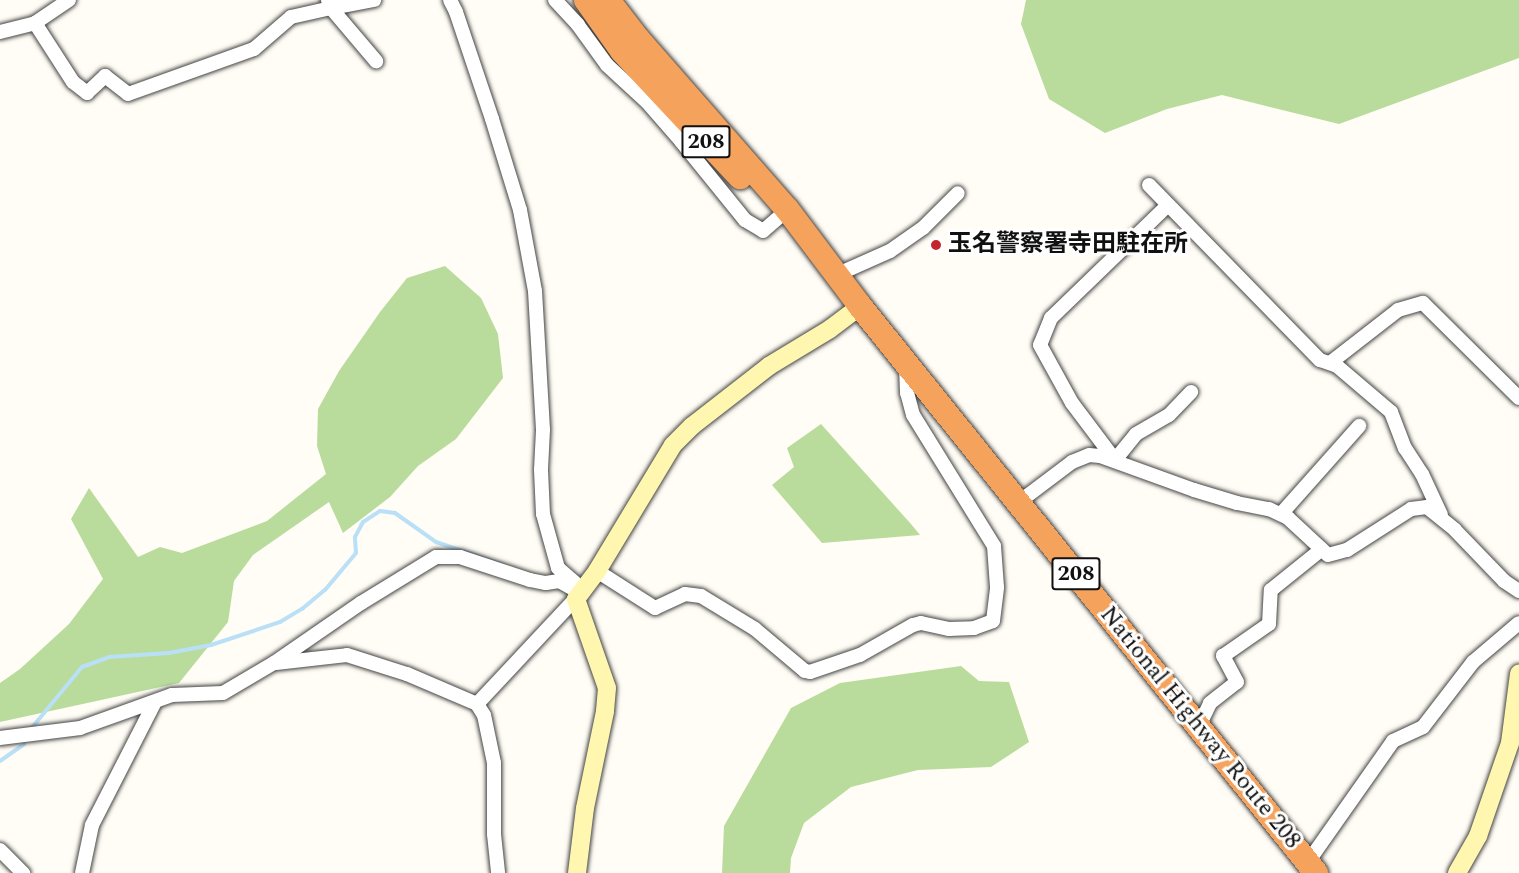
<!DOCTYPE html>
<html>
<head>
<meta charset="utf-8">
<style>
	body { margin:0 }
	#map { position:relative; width:1519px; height:873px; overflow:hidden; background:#fffdf5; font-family:Spectral,"Noto Sans JP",serif }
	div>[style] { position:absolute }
	.forest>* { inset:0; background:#b9dc9c }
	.stream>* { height:4px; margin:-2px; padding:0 2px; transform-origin:2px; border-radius:2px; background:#b9e0f7 }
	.roads { filter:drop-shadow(0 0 2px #444) drop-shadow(0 0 2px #444) }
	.street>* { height:14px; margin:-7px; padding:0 7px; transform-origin:7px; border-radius:7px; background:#fff }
	.secondary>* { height:18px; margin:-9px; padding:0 9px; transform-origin:9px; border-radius:9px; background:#fff6b0 }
	.highway>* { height:24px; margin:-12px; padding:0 12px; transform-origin:12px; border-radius:12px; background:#f5a25d }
	.dots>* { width:16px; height:16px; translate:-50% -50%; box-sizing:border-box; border:3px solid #fff; border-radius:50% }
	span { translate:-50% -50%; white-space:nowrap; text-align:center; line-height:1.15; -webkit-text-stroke:6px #fff; paint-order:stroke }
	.shield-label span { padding:2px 4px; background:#fff; border:2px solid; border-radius:4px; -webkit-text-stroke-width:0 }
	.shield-label { font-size:22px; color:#111; font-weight:700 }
	.poi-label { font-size:24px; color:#111; font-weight:700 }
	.left { translate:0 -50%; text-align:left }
	.street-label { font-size:24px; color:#111 }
</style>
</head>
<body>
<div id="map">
	<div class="forest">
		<div style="clip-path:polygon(1026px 0,1519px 0,1519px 58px,1339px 124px,1222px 95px,1167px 109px,1105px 133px,1049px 99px,1021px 24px)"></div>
		<div style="clip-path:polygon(445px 266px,481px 298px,498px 334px,503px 378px,456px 439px,418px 466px,390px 497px,343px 533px,329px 502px,253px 555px,234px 581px,228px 622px,179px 683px,0 722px,0 683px,20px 669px,69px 624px,103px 579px,71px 519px,89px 488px,138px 557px,160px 547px,182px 553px,267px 521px,326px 474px,317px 446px,318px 409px,339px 371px,380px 312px,407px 278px)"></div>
		<div style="clip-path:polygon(821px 424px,911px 524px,920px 535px,822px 543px,772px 485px,794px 467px,787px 448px)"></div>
		<div style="clip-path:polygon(961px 666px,979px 681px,1009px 682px,1029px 742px,991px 767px,918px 770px,851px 787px,804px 823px,791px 858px,790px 873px,722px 873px,724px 826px,791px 708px,840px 683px)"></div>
	</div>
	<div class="stream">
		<div style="left:30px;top:730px;width:82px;rotate:-50.5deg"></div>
		<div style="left:82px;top:667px;width:29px;rotate:-20deg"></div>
		<div style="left:109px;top:657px;width:60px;rotate:-3.8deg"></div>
		<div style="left:169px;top:653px;width:43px;rotate:-10.8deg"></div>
		<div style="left:211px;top:645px;width:73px;rotate:-18.4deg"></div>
		<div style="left:280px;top:622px;width:26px;rotate:-31deg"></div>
		<div style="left:302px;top:609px;width:30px;rotate:-40deg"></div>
		<div style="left:325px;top:590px;width:48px;rotate:-50deg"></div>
		<div style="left:356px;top:553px;width:16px;rotate:-94deg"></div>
		<div style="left:355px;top:537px;width:17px;rotate:-62deg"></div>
		<div style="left:363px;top:522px;width:20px;rotate:-33deg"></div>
		<div style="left:380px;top:511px;width:15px;rotate:8deg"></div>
		<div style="left:395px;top:513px;width:50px;rotate:35.3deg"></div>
		<div style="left:436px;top:542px;width:72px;rotate:18.7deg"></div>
		<div style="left:0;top:761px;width:29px;rotate:-35deg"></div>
		<div style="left:24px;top:744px;width:5px;rotate:-79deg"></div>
	</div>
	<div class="roads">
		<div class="street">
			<div style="left:450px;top:0;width:13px;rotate:63deg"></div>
			<div style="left:456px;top:12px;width:113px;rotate:71.4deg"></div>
			<div style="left:492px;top:119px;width:95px;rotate:72.9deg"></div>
			<div style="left:520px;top:210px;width:82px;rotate:79.5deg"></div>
			<div style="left:535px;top:291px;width:139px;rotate:86.7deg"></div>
			<div style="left:543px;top:430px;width:40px;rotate:92.9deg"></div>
			<div style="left:541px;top:470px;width:44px;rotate:87.4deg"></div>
			<div style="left:543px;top:514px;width:56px;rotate:74.5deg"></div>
			<div style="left:558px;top:568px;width:23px;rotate:41deg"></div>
			<div style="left:555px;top:0;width:34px;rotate:47deg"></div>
			<div style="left:578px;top:25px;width:49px;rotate:54.1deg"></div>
			<div style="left:607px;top:65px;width:54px;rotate:42.8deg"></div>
			<div style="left:647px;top:102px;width:52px;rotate:48.9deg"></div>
			<div style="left:681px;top:141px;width:102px;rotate:51deg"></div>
			<div style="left:745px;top:220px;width:21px;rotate:31deg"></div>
			<div style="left:763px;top:231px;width:21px;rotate:-41deg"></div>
			<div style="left:331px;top:8px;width:70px;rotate:49.7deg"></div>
			<div style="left:331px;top:8px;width:44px;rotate:-10.5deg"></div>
			<div style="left:35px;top:23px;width:70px;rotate:57.2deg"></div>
			<div style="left:73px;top:82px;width:18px;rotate:38deg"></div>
			<div style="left:87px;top:93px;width:25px;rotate:-43deg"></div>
			<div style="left:105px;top:76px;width:29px;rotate:38deg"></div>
			<div style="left:128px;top:94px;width:134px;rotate:-19.7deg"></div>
			<div style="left:254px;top:49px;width:49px;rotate:-40.9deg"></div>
			<div style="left:291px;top:17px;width:41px;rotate:-12.7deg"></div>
			<div style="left:331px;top:8px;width:9px;rotate:-111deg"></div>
			<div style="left:0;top:32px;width:36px;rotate:-14deg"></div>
			<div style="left:35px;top:23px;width:41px;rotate:-34.1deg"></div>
			<div style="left:1149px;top:185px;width:245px;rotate:45.7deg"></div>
			<div style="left:1320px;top:360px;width:18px;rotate:19deg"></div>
			<div style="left:1337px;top:366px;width:71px;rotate:40.4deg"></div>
			<div style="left:1391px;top:412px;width:39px;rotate:69deg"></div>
			<div style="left:1405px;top:448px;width:31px;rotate:57deg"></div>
			<div style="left:1422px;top:474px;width:45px;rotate:65.1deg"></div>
			<div style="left:1168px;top:205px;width:163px;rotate:136deg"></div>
			<div style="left:1051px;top:318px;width:29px;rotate:112deg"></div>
			<div style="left:1040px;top:345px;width:66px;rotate:61.1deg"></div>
			<div style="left:1072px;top:403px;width:71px;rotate:53deg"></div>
			<div style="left:1115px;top:460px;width:33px;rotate:-51deg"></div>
			<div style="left:1136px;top:434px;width:38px;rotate:-30deg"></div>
			<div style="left:1169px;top:415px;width:32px;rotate:-46deg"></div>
			<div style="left:836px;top:275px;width:59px;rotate:-24deg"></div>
			<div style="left:890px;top:251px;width:40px;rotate:-34.9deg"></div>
			<div style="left:923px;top:228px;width:49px;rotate:-45deg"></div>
			<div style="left:1330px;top:363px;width:86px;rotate:-37.9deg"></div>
			<div style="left:1398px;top:310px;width:26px;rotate:-16deg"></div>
			<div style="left:1423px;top:303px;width:135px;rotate:44.7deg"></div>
			<div style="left:1019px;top:502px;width:66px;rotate:-37deg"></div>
			<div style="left:1072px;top:462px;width:18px;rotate:-22deg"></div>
			<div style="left:1089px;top:455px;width:11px;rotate:5deg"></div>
			<div style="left:1100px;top:456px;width:100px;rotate:19.9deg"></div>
			<div style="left:1194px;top:490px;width:45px;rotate:16.8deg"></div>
			<div style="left:1237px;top:503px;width:33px;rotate:11deg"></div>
			<div style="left:1269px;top:509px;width:21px;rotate:25deg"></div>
			<div style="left:1288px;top:518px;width:54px;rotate:42.8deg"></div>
			<div style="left:1328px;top:555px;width:20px;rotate:-15deg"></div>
			<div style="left:1347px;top:550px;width:76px;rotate:-32.6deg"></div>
			<div style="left:1411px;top:509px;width:16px;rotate:-7deg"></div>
			<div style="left:1427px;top:507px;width:36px;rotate:39deg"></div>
			<div style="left:1455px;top:530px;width:71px;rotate:46.1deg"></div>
			<div style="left:1504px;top:581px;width:18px;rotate:34deg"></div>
			<div style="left:1281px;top:514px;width:118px;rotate:-48.4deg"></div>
			<div style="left:597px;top:571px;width:69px;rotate:32.5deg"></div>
			<div style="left:655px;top:608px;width:33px;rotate:-25deg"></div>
			<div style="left:685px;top:594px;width:16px;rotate:7deg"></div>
			<div style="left:701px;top:596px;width:63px;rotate:31.4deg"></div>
			<div style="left:755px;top:629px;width:65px;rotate:40deg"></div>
			<div style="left:805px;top:671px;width:5px;rotate:11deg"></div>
			<div style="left:810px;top:672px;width:53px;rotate:-18.8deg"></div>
			<div style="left:860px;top:655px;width:61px;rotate:-29.5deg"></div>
			<div style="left:913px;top:625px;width:8px;rotate:-14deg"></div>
			<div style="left:921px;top:623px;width:29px;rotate:12deg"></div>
			<div style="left:949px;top:629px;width:25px;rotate:-2deg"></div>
			<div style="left:974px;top:628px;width:20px;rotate:-20deg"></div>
			<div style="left:993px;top:621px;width:34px;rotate:-83deg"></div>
			<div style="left:997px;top:587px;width:41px;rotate:-94.2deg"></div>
			<div style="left:994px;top:546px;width:154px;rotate:-121.7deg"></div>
			<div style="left:913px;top:415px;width:23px;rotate:-105deg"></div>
			<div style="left:907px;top:393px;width:28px;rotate:-92deg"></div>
			<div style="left:276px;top:663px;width:71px;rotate:-6.4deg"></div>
			<div style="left:347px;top:655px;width:63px;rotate:17.6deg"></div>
			<div style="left:407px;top:674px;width:76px;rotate:23.2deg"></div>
			<div style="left:477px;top:704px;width:13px;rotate:58deg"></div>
			<div style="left:484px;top:715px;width:49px;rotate:78.2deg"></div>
			<div style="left:494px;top:763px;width:71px;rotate:90deg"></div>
			<div style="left:494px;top:834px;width:39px;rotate:84deg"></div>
			<div style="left:477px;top:704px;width:146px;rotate:-46.9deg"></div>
			<div style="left:1199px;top:726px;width:25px;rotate:-64deg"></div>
			<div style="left:1210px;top:703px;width:34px;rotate:-38deg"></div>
			<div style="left:1237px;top:682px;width:30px;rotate:-118deg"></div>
			<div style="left:1223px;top:656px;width:56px;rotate:-34.8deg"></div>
			<div style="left:1269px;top:624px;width:34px;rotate:-87deg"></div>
			<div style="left:1271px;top:590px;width:65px;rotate:-38.8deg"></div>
			<div style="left:0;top:738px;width:81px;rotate:-7.1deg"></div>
			<div style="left:80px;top:728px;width:98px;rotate:-19.7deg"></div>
			<div style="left:172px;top:695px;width:51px;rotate:-2.2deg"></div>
			<div style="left:223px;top:693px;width:59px;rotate:-30.5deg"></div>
			<div style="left:274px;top:663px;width:106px;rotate:-34.6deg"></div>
			<div style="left:361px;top:603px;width:88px;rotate:-31.5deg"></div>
			<div style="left:436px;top:557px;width:24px"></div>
			<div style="left:460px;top:557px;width:74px;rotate:18.2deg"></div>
			<div style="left:530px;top:580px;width:16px;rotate:11deg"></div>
			<div style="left:546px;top:583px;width:13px;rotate:-9deg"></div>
			<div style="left:559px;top:581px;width:25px;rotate:29deg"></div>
			<div style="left:0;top:850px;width:33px;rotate:45deg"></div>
			<div style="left:1308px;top:862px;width:148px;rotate:-54.9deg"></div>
			<div style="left:1393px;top:741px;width:33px;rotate:-25deg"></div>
			<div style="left:1423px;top:727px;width:82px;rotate:-52.4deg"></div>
			<div style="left:1473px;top:662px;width:60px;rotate:-40.3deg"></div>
			<div style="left:82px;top:873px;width:49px;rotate:-78.2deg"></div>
			<div style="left:92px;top:825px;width:138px;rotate:-62.9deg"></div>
		</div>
		<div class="secondary">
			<div style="left:577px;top:873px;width:65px;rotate:-83deg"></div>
			<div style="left:585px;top:808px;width:99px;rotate:-78.3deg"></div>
			<div style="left:605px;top:711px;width:23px;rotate:-85deg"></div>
			<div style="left:607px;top:688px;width:94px;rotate:-109.2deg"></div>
			<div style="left:576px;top:599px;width:35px;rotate:-53deg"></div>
			<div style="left:597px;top:571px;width:147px;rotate:-58.9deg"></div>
			<div style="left:673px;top:445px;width:27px;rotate:-45deg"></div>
			<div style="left:692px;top:426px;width:98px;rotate:-37.9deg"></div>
			<div style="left:769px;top:366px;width:71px;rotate:-31.2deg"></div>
			<div style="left:830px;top:329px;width:38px;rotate:-37deg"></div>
			<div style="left:1457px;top:873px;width:43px;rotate:-60.4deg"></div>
			<div style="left:1478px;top:836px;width:98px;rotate:-71deg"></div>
			<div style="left:1510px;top:743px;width:70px;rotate:-82.6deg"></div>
		</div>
		<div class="highway">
			<div style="left:586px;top:0;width:62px;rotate:54.8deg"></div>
			<div style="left:622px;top:51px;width:173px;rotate:46.9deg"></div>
			<div style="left:608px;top:0;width:49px;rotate:52.4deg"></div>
			<div style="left:638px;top:39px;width:226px;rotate:48.8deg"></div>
			<div style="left:787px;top:209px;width:121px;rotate:53deg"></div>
			<div style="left:860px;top:306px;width:728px;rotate:51.19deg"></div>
		</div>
	</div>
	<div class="dots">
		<div style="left:936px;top:245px;background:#c4262e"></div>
	</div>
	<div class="shield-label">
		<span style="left:706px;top:142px">208</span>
		<span style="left:1076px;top:574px">208</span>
	</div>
	<div class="poi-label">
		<span class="left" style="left:948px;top:245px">玉名警察署寺田駐在所</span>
	</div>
	<div class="street-label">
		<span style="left:1200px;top:728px;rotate:51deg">National Highway Route 208</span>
	</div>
</div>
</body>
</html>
